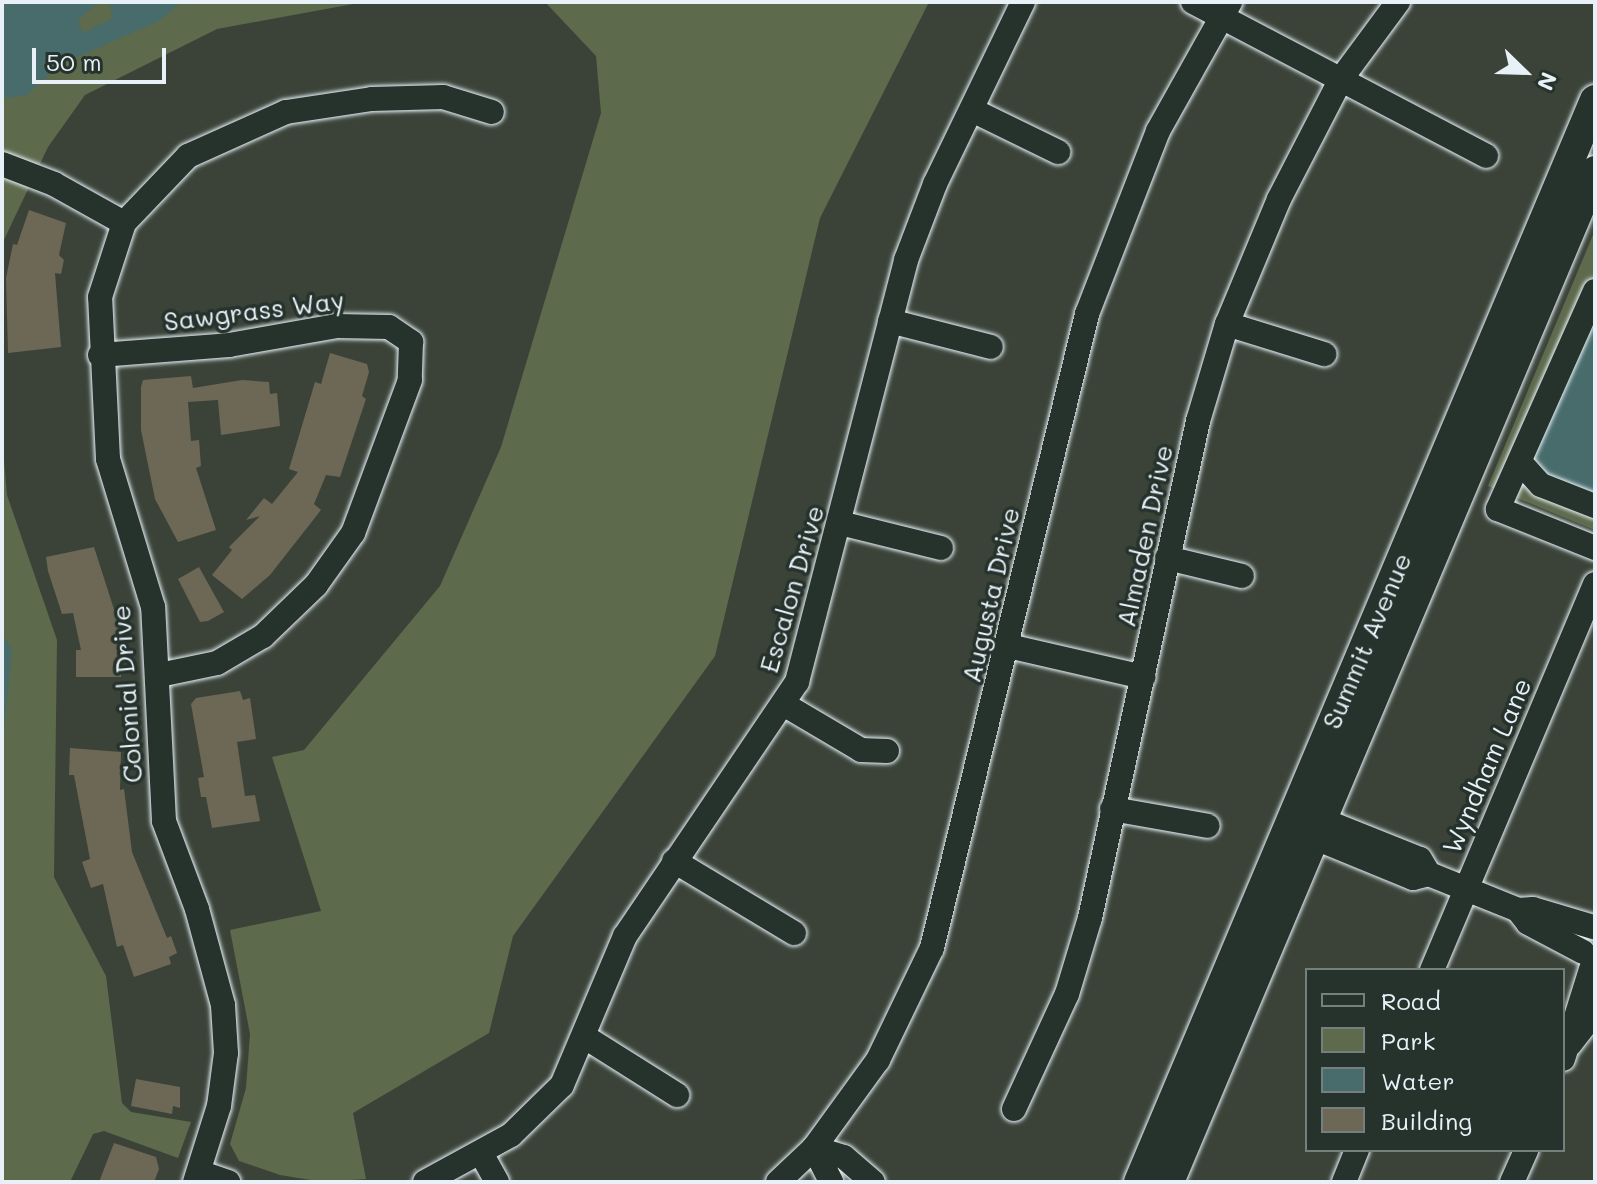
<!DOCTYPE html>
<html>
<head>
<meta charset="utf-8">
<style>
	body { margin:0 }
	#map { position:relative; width:1597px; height:1184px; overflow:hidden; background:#3b4339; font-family:Mali,sans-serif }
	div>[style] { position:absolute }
	.green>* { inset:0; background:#5d6a4c }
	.water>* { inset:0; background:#476c6b }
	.building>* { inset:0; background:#6d6756 }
	.roads { filter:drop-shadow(0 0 2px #e8f1f8) drop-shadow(0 0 2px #e8f1f8) }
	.minor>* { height:24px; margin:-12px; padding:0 12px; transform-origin:12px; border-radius:12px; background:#26332d }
	.major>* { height:30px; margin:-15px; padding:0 15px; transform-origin:15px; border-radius:15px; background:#26332d }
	span { translate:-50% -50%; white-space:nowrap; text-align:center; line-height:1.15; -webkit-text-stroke:7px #26332d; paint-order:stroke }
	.street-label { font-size:26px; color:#e8f1f8 }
	.frame { position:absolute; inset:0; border:4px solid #e8f1f8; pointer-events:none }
	.legend { position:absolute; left:1305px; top:968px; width:260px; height:184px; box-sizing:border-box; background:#26332d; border:2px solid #747f7e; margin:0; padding:10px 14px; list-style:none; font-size:24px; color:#e8f1f8 }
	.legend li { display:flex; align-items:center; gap:16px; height:40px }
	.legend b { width:40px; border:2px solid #747f7e }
	.north { position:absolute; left:1485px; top:32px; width:80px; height:80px; -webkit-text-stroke:6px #26332d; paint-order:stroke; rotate:113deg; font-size:22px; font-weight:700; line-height:32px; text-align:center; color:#e8f1f8 }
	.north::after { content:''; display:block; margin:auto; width:28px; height:36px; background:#e8f1f8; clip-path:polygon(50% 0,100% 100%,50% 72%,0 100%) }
	.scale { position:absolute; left:32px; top:48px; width:134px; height:36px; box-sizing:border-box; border:4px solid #e8f1f8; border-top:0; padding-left:10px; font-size:24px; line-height:28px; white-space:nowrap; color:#e8f1f8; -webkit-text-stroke:6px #26332d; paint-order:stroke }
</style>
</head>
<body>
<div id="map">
	<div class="green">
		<div style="clip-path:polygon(2px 2px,364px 2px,217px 29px,85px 95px,48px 147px,2px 244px)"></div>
		<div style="clip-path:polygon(545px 2px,929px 2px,820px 218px,715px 656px,513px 936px,489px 1033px,353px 1113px,366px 1179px,323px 1182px,280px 1175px,239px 1161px,230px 1144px,246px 1088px,250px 1034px,230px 930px,321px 911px,272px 757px,304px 750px,440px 586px,501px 447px,601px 113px,596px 56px)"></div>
		<div style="clip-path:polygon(1595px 230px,1595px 530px,1488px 486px)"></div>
		<div style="clip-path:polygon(2px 438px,7px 495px,57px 640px,54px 877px,106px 976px,122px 1103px,131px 1112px,191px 1122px,178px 1158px,104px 1131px,93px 1134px,70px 1182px,2px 1182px)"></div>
	</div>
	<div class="water">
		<div style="clip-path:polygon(2px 2px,99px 2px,78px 20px,83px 33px,113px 18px,109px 2px,181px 2px,159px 21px,61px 64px,27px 95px,8px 98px,2px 97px)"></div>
		<div style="clip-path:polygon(1595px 307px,1595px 500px,1543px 479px,1533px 460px)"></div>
		<div style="clip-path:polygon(2px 634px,12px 650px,2px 750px)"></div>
	</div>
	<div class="building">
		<div style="clip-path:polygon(29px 210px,66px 223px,59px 255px,64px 260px,61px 274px,55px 273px,61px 347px,8px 353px,6px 278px,13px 244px,17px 245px)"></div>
		<div style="clip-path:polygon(330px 353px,367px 364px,369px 372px,362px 396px,366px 399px,340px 477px,326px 475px,314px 504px,321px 510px,270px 575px,242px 599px,212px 575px,232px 550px,229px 547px,260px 516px,246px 520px,264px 498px,272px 504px,298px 472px,289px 469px,315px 382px,321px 384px)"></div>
		<div style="clip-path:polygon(191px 376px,193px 388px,242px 380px,269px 382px,270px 394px,277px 393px,280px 426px,221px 435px,218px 400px,188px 402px,191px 441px,199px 440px,201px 466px,196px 468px,216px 530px,178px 542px,155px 499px,141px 430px,141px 387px,143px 380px)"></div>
		<div style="clip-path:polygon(94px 547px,120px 628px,121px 677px,76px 677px,76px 650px,81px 650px,73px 613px,62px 614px,48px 571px,46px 557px)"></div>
		<div style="clip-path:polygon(199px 567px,224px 612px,208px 621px,200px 622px,178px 579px)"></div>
		<div style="clip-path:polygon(240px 691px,243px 700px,250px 698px,256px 739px,237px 742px,245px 796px,255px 795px,260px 821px,212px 828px,206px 797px,201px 797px,198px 778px,204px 777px,191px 704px,196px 698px)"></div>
		<div style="clip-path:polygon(70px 748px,121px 752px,120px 790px,124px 789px,132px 852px,167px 938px,171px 936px,177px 953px,169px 957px,171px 964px,134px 977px,123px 945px,117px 947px,103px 884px,91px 888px,82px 862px,90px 859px,74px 775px,69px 775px)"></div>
		<div style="clip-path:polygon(136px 1079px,180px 1087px,180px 1108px,173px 1106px,172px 1114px,131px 1106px)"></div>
		<div style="clip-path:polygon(114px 1143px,156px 1157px,159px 1169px,154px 1182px,99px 1182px)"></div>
	</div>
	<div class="roads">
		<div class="minor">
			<div style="left:1193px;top:2px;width:331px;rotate:27.7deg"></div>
			<div style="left:972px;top:110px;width:96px;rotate:26deg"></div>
			<div style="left:2px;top:164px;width:56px;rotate:21deg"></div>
			<div style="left:54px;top:184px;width:80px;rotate:29.1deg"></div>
			<div style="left:1595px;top:291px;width:239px;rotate:114deg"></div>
			<div style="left:1498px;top:509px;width:105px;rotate:21.9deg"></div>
			<div style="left:890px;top:321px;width:104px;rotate:14.4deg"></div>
			<div style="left:1227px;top:324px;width:102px;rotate:17.2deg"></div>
			<div style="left:100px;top:355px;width:129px;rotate:-4.4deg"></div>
			<div style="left:229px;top:345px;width:110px;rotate:-10deg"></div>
			<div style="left:337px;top:326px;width:52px;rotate:1.1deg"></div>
			<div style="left:389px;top:327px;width:27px;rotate:34deg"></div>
			<div style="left:411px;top:342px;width:38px;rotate:92deg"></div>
			<div style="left:410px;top:380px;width:163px;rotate:110.4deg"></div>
			<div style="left:353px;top:533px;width:64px;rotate:125.4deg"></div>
			<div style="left:316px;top:585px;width:74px;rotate:136.1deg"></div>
			<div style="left:263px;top:636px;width:53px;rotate:149.6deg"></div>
			<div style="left:217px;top:663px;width:59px;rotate:168.3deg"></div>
			<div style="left:1520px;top:462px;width:31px;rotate:48deg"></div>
			<div style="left:1541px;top:485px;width:58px;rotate:21.3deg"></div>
			<div style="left:840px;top:523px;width:104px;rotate:13.9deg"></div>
			<div style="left:1167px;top:558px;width:77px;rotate:13.5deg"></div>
			<div style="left:1008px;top:646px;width:139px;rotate:12.9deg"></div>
			<div style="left:785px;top:705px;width:88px;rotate:30.6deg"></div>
			<div style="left:861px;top:750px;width:26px;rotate:2deg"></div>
			<div style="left:1112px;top:809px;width:97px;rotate:10deg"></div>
			<div style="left:1322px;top:820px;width:105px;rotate:21.7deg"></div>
			<div style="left:1420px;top:859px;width:17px;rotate:59deg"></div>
			<div style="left:1315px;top:838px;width:106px;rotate:22.2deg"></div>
			<div style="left:1413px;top:878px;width:16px;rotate:-14deg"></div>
			<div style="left:1429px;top:874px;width:96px;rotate:22deg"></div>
			<div style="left:1518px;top:910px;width:15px;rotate:-4deg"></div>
			<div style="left:1533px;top:909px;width:63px;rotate:16.7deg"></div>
			<div style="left:674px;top:861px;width:140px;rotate:31deg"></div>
			<div style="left:1518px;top:910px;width:16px;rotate:52deg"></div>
			<div style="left:1528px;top:923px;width:62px;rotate:27.8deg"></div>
			<div style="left:1432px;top:970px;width:419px;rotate:-67.1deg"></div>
			<div style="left:585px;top:1037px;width:109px;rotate:32.2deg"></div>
			<div style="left:1570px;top:1044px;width:41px;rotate:-52deg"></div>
			<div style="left:1563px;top:1059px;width:94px;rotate:-72.7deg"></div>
			<div style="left:1014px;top:1109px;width:127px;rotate:-65.3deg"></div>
			<div style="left:1067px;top:994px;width:79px;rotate:-73.2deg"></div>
			<div style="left:1090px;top:918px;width:509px;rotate:-77.74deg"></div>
			<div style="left:1198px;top:421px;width:101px;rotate:-73.4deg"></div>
			<div style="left:1227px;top:324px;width:135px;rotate:-67.4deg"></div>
			<div style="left:1279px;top:199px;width:135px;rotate:-62.7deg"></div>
			<div style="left:1341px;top:79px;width:96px;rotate:-53.5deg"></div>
			<div style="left:814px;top:1148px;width:31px;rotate:17deg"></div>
			<div style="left:844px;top:1157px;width:38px;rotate:41deg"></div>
			<div style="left:814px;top:1148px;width:38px;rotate:63deg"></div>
			<div style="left:481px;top:1153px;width:33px;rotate:61deg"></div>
			<div style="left:199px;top:1172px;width:31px;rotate:19deg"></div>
			<div style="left:195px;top:1182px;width:80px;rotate:-72.5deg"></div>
			<div style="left:219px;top:1106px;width:53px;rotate:-82.5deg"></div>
			<div style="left:226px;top:1053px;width:48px;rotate:-93.6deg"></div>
			<div style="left:223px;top:1005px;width:99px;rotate:-105.2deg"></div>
			<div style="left:197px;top:909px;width:94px;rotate:-110.6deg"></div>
			<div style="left:164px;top:821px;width:214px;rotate:-92.9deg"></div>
			<div style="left:153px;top:607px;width:155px;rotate:-106.9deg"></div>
			<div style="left:108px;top:459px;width:162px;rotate:-92.8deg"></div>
			<div style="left:100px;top:297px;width:78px;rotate:-72deg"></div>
			<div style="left:124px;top:223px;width:93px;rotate:-46.3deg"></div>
			<div style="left:188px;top:156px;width:107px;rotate:-24.2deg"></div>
			<div style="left:286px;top:112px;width:87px;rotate:-8.6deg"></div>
			<div style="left:372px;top:99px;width:71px;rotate:-1.6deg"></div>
			<div style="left:443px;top:97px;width:51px;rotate:17deg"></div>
			<div style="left:425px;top:1182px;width:98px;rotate:-28.7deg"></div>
			<div style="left:511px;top:1135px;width:71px;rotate:-44.4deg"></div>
			<div style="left:562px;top:1085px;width:162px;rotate:-67.1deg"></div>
			<div style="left:625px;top:936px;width:307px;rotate:-55.9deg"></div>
			<div style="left:797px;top:682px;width:436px;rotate:-75.5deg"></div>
			<div style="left:906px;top:260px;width:81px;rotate:-69.1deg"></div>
			<div style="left:935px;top:184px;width:202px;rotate:-64.2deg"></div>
			<div style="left:778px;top:1182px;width:50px;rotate:-43.4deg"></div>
			<div style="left:814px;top:1148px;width:109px;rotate:-54deg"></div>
			<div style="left:878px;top:1060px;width:124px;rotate:-64.3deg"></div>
			<div style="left:932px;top:948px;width:653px;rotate:-76.26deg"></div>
			<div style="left:1087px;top:314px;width:196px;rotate:-68.8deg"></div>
			<div style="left:1158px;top:131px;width:148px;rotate:-60.8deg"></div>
			<div style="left:1344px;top:1182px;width:35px;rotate:-68deg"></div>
			<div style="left:1512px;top:1182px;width:35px;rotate:-66deg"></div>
		</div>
		<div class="major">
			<div style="left:1139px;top:1182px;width:1174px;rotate:-67.15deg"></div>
			<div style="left:1169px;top:1182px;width:1097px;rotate:-67.15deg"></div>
		</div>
	</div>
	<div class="street-label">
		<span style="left:254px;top:311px;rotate:-7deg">Sawgrass Way</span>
		<span style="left:1145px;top:536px;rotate:-78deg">Almaden Drive</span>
		<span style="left:792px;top:589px;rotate:-74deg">Escalon Drive</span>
		<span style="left:991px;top:595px;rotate:-77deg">Augusta Drive</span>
		<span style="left:1367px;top:641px;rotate:-67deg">Summit Avenue</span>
		<span style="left:127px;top:694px;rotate:-94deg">Colonial Drive</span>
		<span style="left:1487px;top:766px;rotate:-67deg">Wyndham Lane</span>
	</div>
	<div class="frame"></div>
	<ul class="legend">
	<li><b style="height:10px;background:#26332d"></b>Road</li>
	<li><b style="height:22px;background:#5d6a4c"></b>Park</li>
	<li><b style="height:22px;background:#476c6b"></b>Water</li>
	<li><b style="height:22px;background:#6d6756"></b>Building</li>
	</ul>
	<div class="north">N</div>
	<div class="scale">50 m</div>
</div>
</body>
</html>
